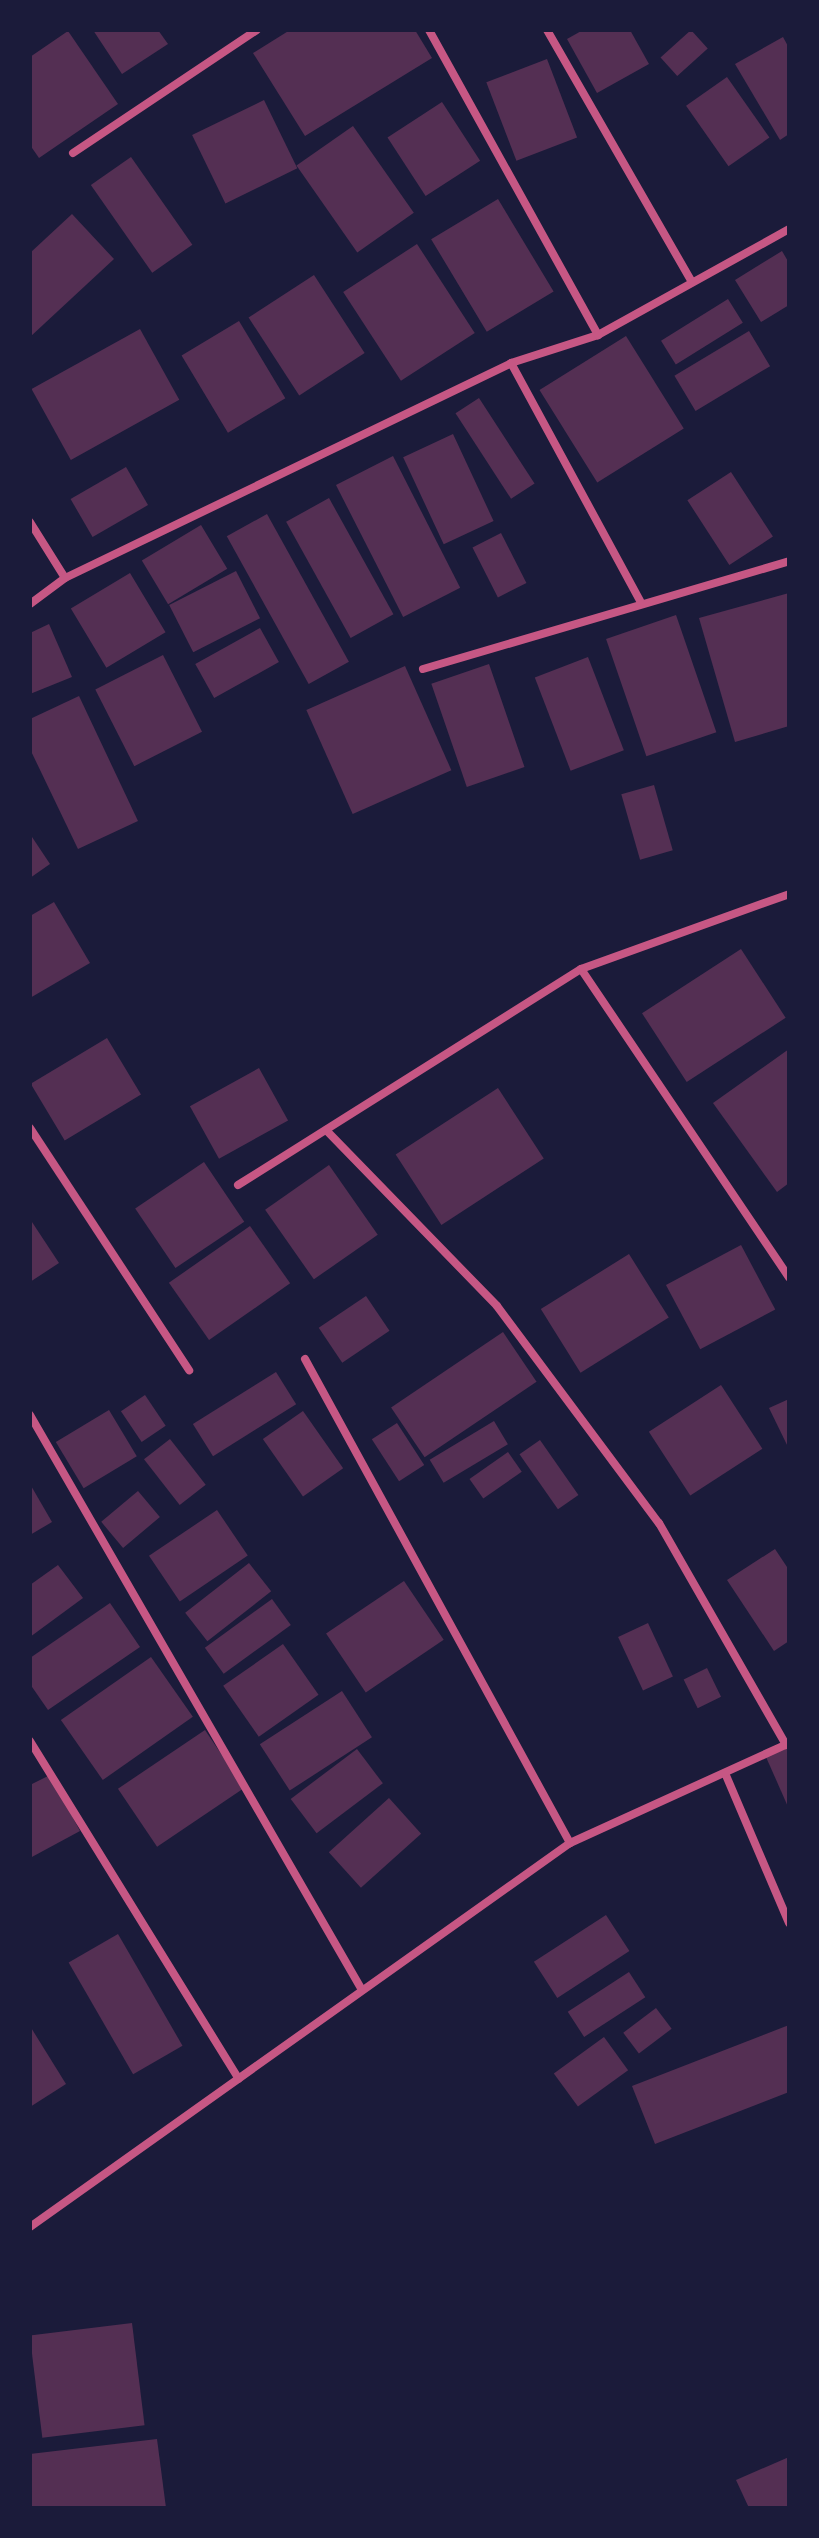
<!DOCTYPE html>
<html>
<head>
<meta charset="utf-8">
<style>
	body { margin:0 }
	#map { position:relative; width:819px; height:2538px; overflow:hidden; background:#1b1b3a; font-family:Poppins,sans-serif }
	div>[style] { position:absolute }
	.building>* { inset:0; background:#542f53; transform-origin:0 0 }
	.minor>* { height:8px; margin:-4px; padding:0 4px; transform-origin:4px; border-radius:4px; background:#c65784 }
	span { translate:-50% -50%; white-space:nowrap; text-align:center; line-height:1.15; -webkit-text-stroke:6px #1b1b3a; paint-order:stroke }
	.frame { position:absolute; inset:0; border:32px solid #1b1b3a; pointer-events:none }
</style>
</head>
<body>
<div id="map">
	<div class="building">
		<div style="clip-path:polygon(93px 30px,158px 30px,168px 44px,122px 74px)"></div>
		<div style="clip-path:polygon(290px 30px,415px 30px,432px 58px,305px 136px,253px 53px)"></div>
		<div style="clip-path:polygon(583px 30px,630px 30px,649px 64px,597px 93px,567px 39px)"></div>
		<div style="left:691px;top:30px;width:25px;height:41px;rotate:48deg"></div>
		<div style="clip-path:polygon(68px 31px,118px 104px,39px 158px,30px 145px,30px 57px)"></div>
		<div style="clip-path:polygon(783px 37px,789px 48px,789px 134px,780px 140px,735px 64px)"></div>
		<div style="left:547px;top:59px;width:84px;height:65px;rotate:69deg"></div>
		<div style="left:727px;top:77px;width:74px;height:50px;rotate:55deg"></div>
		<div style="left:264px;top:100px;width:76px;height:80px;rotate:64deg"></div>
		<div style="left:442px;top:102px;width:70px;height:65px;rotate:57deg"></div>
		<div style="left:353px;top:126px;width:106px;height:69px;rotate:55deg"></div>
		<div style="left:131px;top:157px;width:107px;height:49px;rotate:55deg"></div>
		<div style="left:498px;top:199px;width:108px;height:78px;rotate:59deg"></div>
		<div style="clip-path:polygon(72px 214px,114px 259px,30px 337px,30px 253px)"></div>
		<div style="left:417px;top:244px;width:106px;height:88px;rotate:57deg"></div>
		<div style="clip-path:polygon(782px 251px,789px 263px,789px 305px,761px 322px,735px 280px)"></div>
		<div style="left:314px;top:275px;width:93px;height:78px;rotate:57deg"></div>
		<div style="left:728px;top:299px;width:28px;height:79px;rotate:58deg"></div>
		<div style="left:239px;top:321px;width:90px;height:67px;rotate:59deg"></div>
		<div style="left:140px;top:329px;width:81px;height:124px;rotate:61deg"></div>
		<div style="left:749px;top:331px;width:41px;height:87px;rotate:59deg"></div>
		<div style="left:626px;top:336px;width:109px;height:102px;rotate:58deg"></div>
		<div style="left:479px;top:398px;width:102px;height:28px;rotate:57deg"></div>
		<div style="left:453px;top:434px;width:96px;height:55px;rotate:65deg"></div>
		<div style="left:393px;top:456px;width:148px;height:64px;rotate:63deg"></div>
		<div style="left:126px;top:467px;width:44px;height:64px;rotate:60deg"></div>
		<div style="left:731px;top:472px;width:77px;height:52px;rotate:57deg"></div>
		<div style="left:329px;top:498px;width:133px;height:49px;rotate:61deg"></div>
		<div style="left:267px;top:514px;width:169px;height:46px;rotate:61deg"></div>
		<div style="left:201px;top:525px;width:51px;height:69px;rotate:59deg"></div>
		<div style="left:501px;top:533px;width:56px;height:32px;rotate:63deg"></div>
		<div style="left:236px;top:571px;width:53px;height:75px;rotate:63deg"></div>
		<div style="left:130px;top:573px;width:69px;height:69px;rotate:59deg"></div>
		<div style="clip-path:polygon(789px 593px,789px 726px,735px 742px,699px 618px)"></div>
		<div style="left:676px;top:615px;width:124px;height:74px;rotate:71deg"></div>
		<div style="clip-path:polygon(49px 624px,72px 677px,30px 694px,30px 633px)"></div>
		<div style="left:260px;top:628px;width:39px;height:74px;rotate:61deg"></div>
		<div style="left:163px;top:655px;width:86px;height:76px;rotate:63deg"></div>
		<div style="left:588px;top:657px;width:100px;height:57px;rotate:69deg"></div>
		<div style="left:489px;top:664px;width:109px;height:61px;rotate:71deg"></div>
		<div style="left:405px;top:666px;width:114px;height:108px;rotate:66deg"></div>
		<div style="clip-path:polygon(79px 696px,138px 821px,78px 849px,30px 749px,30px 719px)"></div>
		<div style="left:654px;top:785px;width:68px;height:34px;rotate:74deg"></div>
		<div style="clip-path:polygon(30px 834px,50px 864px,30px 878px)"></div>
		<div style="clip-path:polygon(54px 902px,90px 963px,30px 998px,30px 916px)"></div>
		<div style="left:741px;top:949px;width:82px;height:118px;rotate:57deg"></div>
		<div style="left:107px;top:1038px;width:66px;height:89px;rotate:59deg"></div>
		<div style="clip-path:polygon(789px 1049px,789px 1183px,777px 1192px,713px 1103px)"></div>
		<div style="left:259px;top:1068px;width:60px;height:79px;rotate:61deg"></div>
		<div style="left:498px;top:1088px;width:84px;height:122px;rotate:57deg"></div>
		<div style="left:204px;top:1162px;width:72px;height:83px;rotate:56deg"></div>
		<div style="left:329px;top:1165px;width:85px;height:78px;rotate:55deg"></div>
		<div style="clip-path:polygon(30px 1219px,59px 1263px,30px 1282px)"></div>
		<div style="left:250px;top:1226px;width:70px;height:99px;rotate:55deg"></div>
		<div style="left:741px;top:1245px;width:73px;height:85px;rotate:62deg"></div>
		<div style="left:629px;top:1254px;width:75px;height:104px;rotate:58deg"></div>
		<div style="left:366px;top:1296px;width:42px;height:57px;rotate:56deg"></div>
		<div style="left:503px;top:1332px;width:60px;height:135px;rotate:56deg"></div>
		<div style="left:276px;top:1372px;width:38px;height:98px;rotate:58deg"></div>
		<div style="left:721px;top:1385px;width:76px;height:86px;rotate:57deg"></div>
		<div style="left:145px;top:1395px;width:37px;height:29px;rotate:56deg"></div>
		<div style="clip-path:polygon(789px 1399px,789px 1449px,769px 1408px)"></div>
		<div style="left:109px;top:1410px;width:54px;height:62px;rotate:59deg"></div>
		<div style="left:303px;top:1411px;width:70px;height:49px;rotate:55deg"></div>
		<div style="left:494px;top:1421px;width:27px;height:75px;rotate:59deg"></div>
		<div style="left:397px;top:1423px;width:50px;height:30px;rotate:57deg"></div>
		<div style="left:170px;top:1439px;width:58px;height:33px;rotate:52deg"></div>
		<div style="left:540px;top:1440px;width:67px;height:25px;rotate:55deg"></div>
		<div style="left:508px;top:1452px;width:24px;height:47px;rotate:55deg"></div>
		<div style="clip-path:polygon(30px 1484px,52px 1522px,30px 1535px)"></div>
		<div style="left:138px;top:1491px;width:34px;height:48px;rotate:50deg"></div>
		<div style="left:217px;top:1510px;width:55px;height:82px;rotate:56deg"></div>
		<div style="clip-path:polygon(775px 1549px,789px 1570px,789px 1641px,774px 1651px,727px 1580px)"></div>
		<div style="left:249px;top:1563px;width:36px;height:81px;rotate:52deg"></div>
		<div style="clip-path:polygon(58px 1565px,83px 1598px,30px 1637px,30px 1585px)"></div>
		<div style="left:404px;top:1581px;width:71px;height:94px;rotate:56deg"></div>
		<div style="left:272px;top:1599px;width:32px;height:83px;rotate:54deg"></div>
		<div style="clip-path:polygon(110px 1603px,140px 1647px,48px 1710px,30px 1684px,30px 1658px)"></div>
		<div style="left:648px;top:1623px;width:59px;height:33px;rotate:65deg"></div>
		<div style="left:283px;top:1644px;width:62px;height:73px;rotate:55deg"></div>
		<div style="left:151px;top:1657px;width:73px;height:110px;rotate:55deg"></div>
		<div style="left:707px;top:1668px;width:32px;height:26px;rotate:64deg"></div>
		<div style="left:342px;top:1691px;width:55px;height:98px;rotate:57deg"></div>
		<div style="left:205px;top:1730px;width:70px;height:105px;rotate:56deg"></div>
		<div style="clip-path:polygon(789px 1747px,789px 1809px,766px 1757px)"></div>
		<div style="left:357px;top:1749px;width:43px;height:83px;rotate:53deg"></div>
		<div style="clip-path:polygon(50px 1775px,80px 1831px,30px 1858px,30px 1785px)"></div>
		<div style="left:389px;top:1798px;width:48px;height:81px;rotate:48deg"></div>
		<div style="left:606px;top:1915px;width:43px;height:86px;rotate:57deg"></div>
		<div style="left:118px;top:1934px;width:129px;height:57px;rotate:60deg"></div>
		<div style="left:629px;top:1972px;width:30px;height:73px;rotate:57deg"></div>
		<div style="left:656px;top:2008px;width:26px;height:41px;rotate:53deg"></div>
		<div style="clip-path:polygon(789px 2025px,789px 2092px,655px 2144px,632px 2086px)"></div>
		<div style="clip-path:polygon(30px 2026px,66px 2084px,30px 2107px)"></div>
		<div style="left:604px;top:2037px;width:41px;height:62px;rotate:54deg"></div>
		<div style="left:132px;top:2323px;width:103px;height:103px;rotate:83deg"></div>
		<div style="clip-path:polygon(157px 2439px,166px 2508px,30px 2508px,30px 2454px)"></div>
		<div style="clip-path:polygon(789px 2457px,789px 2508px,749px 2508px,736px 2480px)"></div>
	</div>
	<div class="minor">
		<div style="left:429px;top:30px;width:349px;rotate:61deg"></div>
		<div style="left:547px;top:30px;width:291px;rotate:60.1deg"></div>
		<div style="left:73px;top:153px;width:221px;rotate:-33.8deg"></div>
		<div style="left:511px;top:363px;width:274px;rotate:61.5deg"></div>
		<div style="left:30px;top:522px;width:66px;rotate:58deg"></div>
		<div style="left:65px;top:578px;width:495px;rotate:-25.7deg"></div>
		<div style="left:511px;top:363px;width:91px;rotate:-17.8deg"></div>
		<div style="left:598px;top:335px;width:218px;rotate:-29deg"></div>
		<div style="left:30px;top:604px;width:44px;rotate:-36.6deg"></div>
		<div style="left:423px;top:669px;width:382px;rotate:-16.4deg"></div>
		<div style="left:581px;top:969px;width:372px;rotate:56deg"></div>
		<div style="left:30px;top:1128px;width:290px;rotate:56.7deg"></div>
		<div style="left:326px;top:1130px;width:245px;rotate:45.8deg"></div>
		<div style="left:497px;top:1306px;width:271px;rotate:53.3deg"></div>
		<div style="left:659px;top:1523px;width:256px;rotate:60.2deg"></div>
		<div style="left:238px;top:1185px;width:405px;rotate:-32.2deg"></div>
		<div style="left:581px;top:969px;width:221px;rotate:-19.8deg"></div>
		<div style="left:305px;top:1359px;width:552px;rotate:61.3deg"></div>
		<div style="left:30px;top:1415px;width:664px;rotate:60deg"></div>
		<div style="left:30px;top:1741px;width:397px;rotate:58.3deg"></div>
		<div style="left:725px;top:1773px;width:163px;rotate:66.9deg"></div>
		<div style="left:30px;top:2227px;width:663px;rotate:-35.42deg"></div>
		<div style="left:570px;top:1843px;width:241px;rotate:-24.5deg"></div>
	</div>
	<div class="frame"></div>
</div>
</body>
</html>
